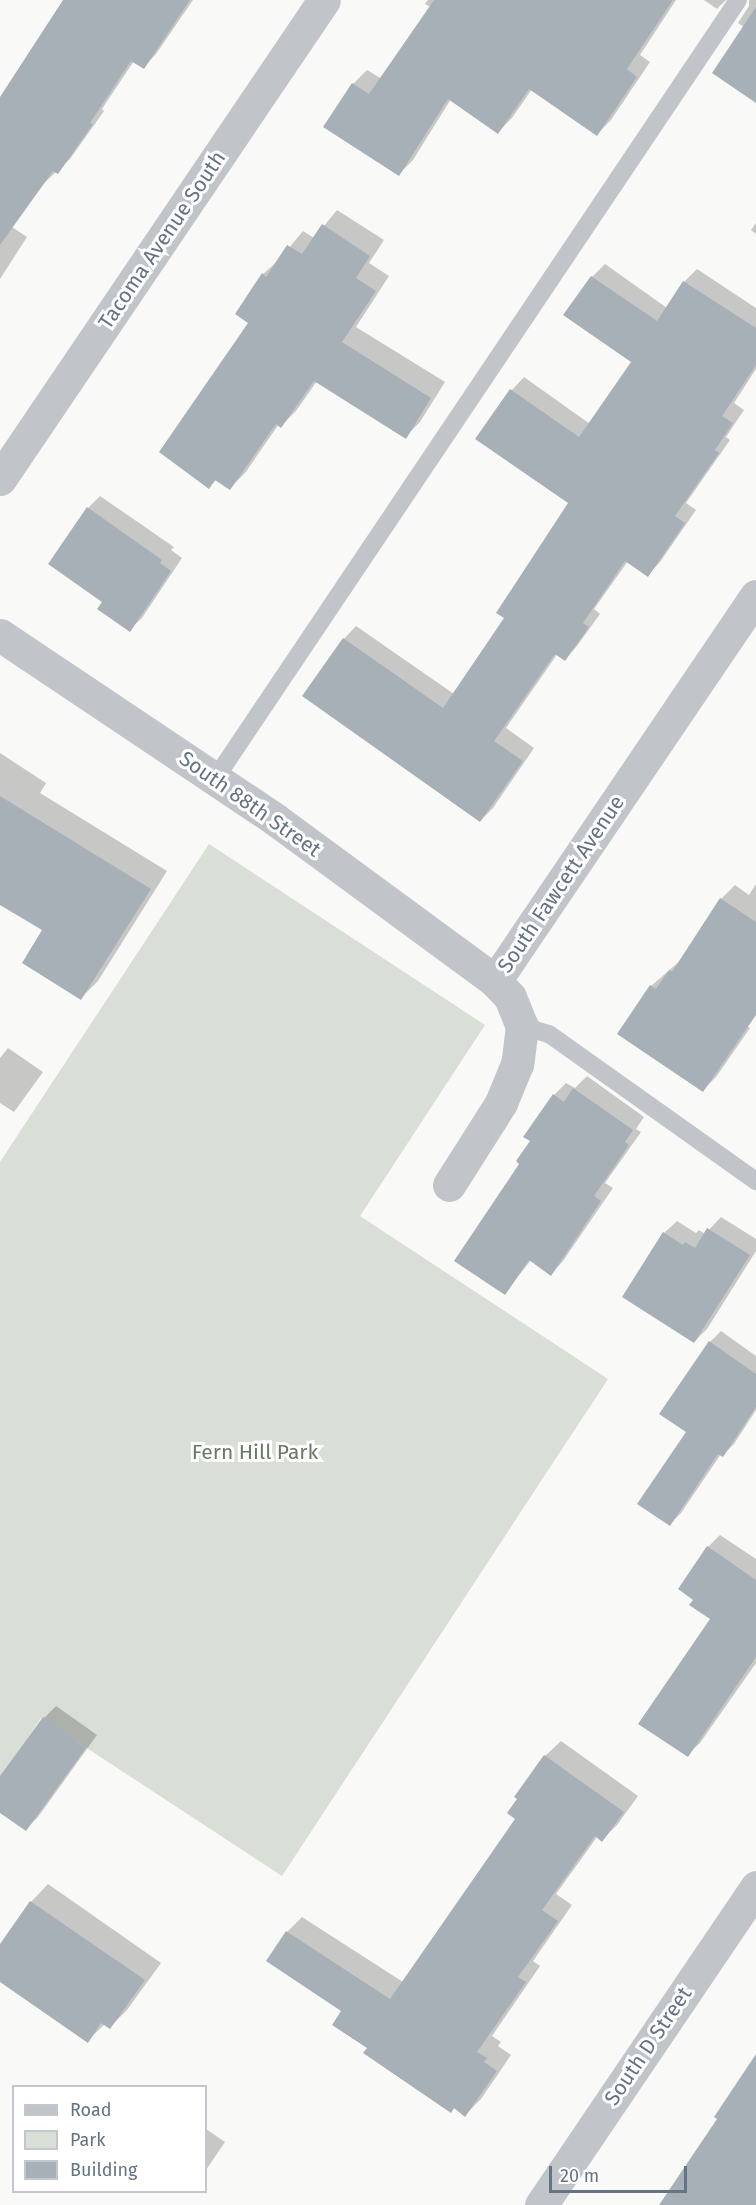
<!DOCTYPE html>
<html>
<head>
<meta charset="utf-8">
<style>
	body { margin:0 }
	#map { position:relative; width:756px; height:2205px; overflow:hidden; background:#f9faf8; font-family:"Fira Sans",sans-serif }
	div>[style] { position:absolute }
	.green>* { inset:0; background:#d9ded7 }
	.shadow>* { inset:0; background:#0003 }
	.building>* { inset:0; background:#a7b0b7 }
	.service>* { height:18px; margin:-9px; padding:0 9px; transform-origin:9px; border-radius:9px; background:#c1c5ca }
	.minor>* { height:33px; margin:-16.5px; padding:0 16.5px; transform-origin:16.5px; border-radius:16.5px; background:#c1c5ca }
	span { translate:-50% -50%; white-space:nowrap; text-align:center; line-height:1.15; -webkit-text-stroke:6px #fff; paint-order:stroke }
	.street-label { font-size:21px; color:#657482 }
	.park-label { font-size:21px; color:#677a64 }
	.legend { position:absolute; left:12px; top:2085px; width:195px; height:108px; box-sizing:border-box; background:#fff; border:2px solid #c1c7cd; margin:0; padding:8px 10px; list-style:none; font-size:18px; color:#657482 }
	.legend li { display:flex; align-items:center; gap:12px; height:30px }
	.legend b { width:30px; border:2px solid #c1c7cd }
	.scale { position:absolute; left:549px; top:2166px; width:138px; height:27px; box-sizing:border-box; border:3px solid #657482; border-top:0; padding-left:8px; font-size:18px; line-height:21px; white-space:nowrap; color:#657482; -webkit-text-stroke:4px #fff; paint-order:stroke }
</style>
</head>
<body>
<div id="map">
	<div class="green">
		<div style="clip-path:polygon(209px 844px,485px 1025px,360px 1216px,608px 1379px,282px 1876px,41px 1718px,0 1779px,0 1162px)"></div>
	</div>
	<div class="shadow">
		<div style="clip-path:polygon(67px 0,193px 0,156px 54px,144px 67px,134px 61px,102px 109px,104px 111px,70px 159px,41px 186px,0 157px,0 98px)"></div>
		<div style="clip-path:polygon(428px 0,676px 0,640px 55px,650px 62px,611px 120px,597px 134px,532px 89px,512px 118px,498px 132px,451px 99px,413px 160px,399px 174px,353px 84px,367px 70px,382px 79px,431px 7px,425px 4px)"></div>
		<div style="clip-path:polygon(704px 0,726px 0,717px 9px)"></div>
		<div style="clip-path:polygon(749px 0,756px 0,756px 101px,744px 27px,738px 23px,749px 6px)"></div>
		<div style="clip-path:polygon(337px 210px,384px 240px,369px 263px,389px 276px,356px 327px,445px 382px,420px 422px,405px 437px,317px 381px,296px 411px,281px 426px,279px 424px,245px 473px,230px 488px,217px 479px,209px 487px,263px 274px,279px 260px,303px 231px,314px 238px)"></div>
		<div style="clip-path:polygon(0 219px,27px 237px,0 279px)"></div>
		<div style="clip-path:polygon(756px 223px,756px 234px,751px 230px)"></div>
		<div style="clip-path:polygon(605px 264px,667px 308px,684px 282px,697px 269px,756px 308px,756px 369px,734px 403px,744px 410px,726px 437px,730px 440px,686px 503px,696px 510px,660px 562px,648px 575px,628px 561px,594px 609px,600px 614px,577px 646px,565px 659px,558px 653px,506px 728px,534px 748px,493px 808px,480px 821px,304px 696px,344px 639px,356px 626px,454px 694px,506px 618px,570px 503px,477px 438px,512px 390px,524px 377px,590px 424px,633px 362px,565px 314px,592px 277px)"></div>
		<div style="clip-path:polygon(100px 496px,174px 547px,171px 550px,182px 558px,142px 618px,129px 630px,88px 508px)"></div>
		<div style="clip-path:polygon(0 753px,46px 783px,40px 793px,167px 871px,98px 981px,81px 998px,44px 930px,0 874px)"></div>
		<div style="clip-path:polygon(756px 884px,756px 999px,741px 1022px,750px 1028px,716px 1077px,703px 1090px,651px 986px,681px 960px,721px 899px,735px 885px,749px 895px)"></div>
		<div style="clip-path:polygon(8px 1048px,43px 1072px,14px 1112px,0 1103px,0 1058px)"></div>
		<div style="clip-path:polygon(587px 1076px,644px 1117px,636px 1129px,641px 1132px,605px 1183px,613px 1188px,563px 1261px,551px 1274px,531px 1260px,505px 1293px,521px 1163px,554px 1095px,566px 1083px,575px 1088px)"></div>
		<div style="clip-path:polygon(721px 1217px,756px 1239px,756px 1251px,707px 1329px,694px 1342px,664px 1233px,677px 1221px,696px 1233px,699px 1230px,705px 1234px)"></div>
		<div style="clip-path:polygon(721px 1331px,756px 1356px,756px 1410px,734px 1444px,723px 1455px,721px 1454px,681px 1513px,670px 1524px,688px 1431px,710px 1342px)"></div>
		<div style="clip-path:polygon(720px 1535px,756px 1559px,756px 1663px,700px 1743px,687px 1755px,712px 1618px,695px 1599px,708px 1547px)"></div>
		<div style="clip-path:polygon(56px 1706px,97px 1735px,38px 1817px,26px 1829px,0 1811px,0 1779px,44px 1718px)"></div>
		<div style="clip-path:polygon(561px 1741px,638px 1796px,617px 1825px,602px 1840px,597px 1837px,556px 1894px,572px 1905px,533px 1961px,540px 1966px,492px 2036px,501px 2042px,498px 2046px,511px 2055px,481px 2099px,465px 2115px,369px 2048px,287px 1932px,302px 1917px,403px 1982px,517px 1819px,545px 1756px)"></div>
		<div style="clip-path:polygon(48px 1884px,161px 1963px,127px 2010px,110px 2027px,105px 2024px,87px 2041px,0 1980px,2px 1944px,31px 1902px)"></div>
		<div style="clip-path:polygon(206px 2129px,225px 2142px,206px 2170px)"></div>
	</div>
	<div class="building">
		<div style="clip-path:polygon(63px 0,190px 0,144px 69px,131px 61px,90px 123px,93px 124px,58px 174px,53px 171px,0 245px,0 97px)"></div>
		<div style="clip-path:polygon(434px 0,673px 0,627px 69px,637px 77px,597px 136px,529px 89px,498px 134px,448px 99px,399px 176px,323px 127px,352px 83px,369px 94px)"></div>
		<div style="clip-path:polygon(756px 7px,756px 103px,712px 73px)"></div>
		<div style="clip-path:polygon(322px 224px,370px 256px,356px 278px,376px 291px,342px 342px,431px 398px,406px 439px,314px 381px,281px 428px,276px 424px,230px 490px,215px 480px,209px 489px,159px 452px,248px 323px,235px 314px,262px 273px,266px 277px,287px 245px,302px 254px)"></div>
		<div style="clip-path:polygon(591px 276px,657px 321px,683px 281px,756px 328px,756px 365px,722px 416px,733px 423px,715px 450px,719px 453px,675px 516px,685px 523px,648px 577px,625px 561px,583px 623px,589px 627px,565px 661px,555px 654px,494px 741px,523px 761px,480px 822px,302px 696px,343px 638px,443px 708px,504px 618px,496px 613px,568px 503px,475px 439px,510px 389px,579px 437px,631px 362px,563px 315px)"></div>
		<div style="clip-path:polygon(87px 507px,162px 560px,160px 563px,171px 571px,130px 632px,97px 609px,102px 602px,48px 564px)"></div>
		<div style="clip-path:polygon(0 796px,151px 889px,81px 1000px,22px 963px,42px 930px,0 905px)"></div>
		<div style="clip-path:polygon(720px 898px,756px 922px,756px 1015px,703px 1092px,617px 1034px,650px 985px,656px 989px,669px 970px,672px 972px)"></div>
		<div style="clip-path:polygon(573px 1088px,633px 1130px,625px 1142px,629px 1145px,594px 1196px,601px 1201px,551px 1276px,529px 1260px,505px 1295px,454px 1261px,519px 1164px,516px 1161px,530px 1141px,523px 1137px,553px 1094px,564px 1102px)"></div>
		<div style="clip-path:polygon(707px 1228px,750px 1255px,694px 1343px,622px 1297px,663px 1232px,683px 1245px,685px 1242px,695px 1248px)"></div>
		<div style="clip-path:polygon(709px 1341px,756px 1374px,756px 1407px,723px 1457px,718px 1454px,670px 1526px,637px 1504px,686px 1432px,659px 1414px)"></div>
		<div style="clip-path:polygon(707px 1546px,756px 1580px,756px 1657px,688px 1757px,638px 1724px,710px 1619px,689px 1605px,693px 1600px,678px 1589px)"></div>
		<div style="clip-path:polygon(43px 1717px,86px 1748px,26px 1831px,0 1813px,0 1776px)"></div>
		<div style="clip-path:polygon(544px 1755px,624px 1812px,602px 1842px,595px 1836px,542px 1910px,558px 1921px,518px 1977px,526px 1982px,477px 2052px,487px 2058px,484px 2062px,497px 2071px,465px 2117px,454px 2108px,451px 2113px,363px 2053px,367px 2048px,332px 2025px,341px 2011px,266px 1961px,286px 1931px,390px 1999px,515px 1819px,507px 1813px,517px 1799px,514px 1797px)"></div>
		<div style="clip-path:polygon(30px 1901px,145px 1980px,110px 2029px,101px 2023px,88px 2043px,0 1982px,0 1944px)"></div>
		<div style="clip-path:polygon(756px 2054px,756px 2205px,659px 2205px,717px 2119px,714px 2117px)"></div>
	</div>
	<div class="service">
		<div style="left:215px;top:779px;width:938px;rotate:-56.12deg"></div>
		<div style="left:522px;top:1026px;width:28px;rotate:17deg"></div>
		<div style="left:549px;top:1034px;width:254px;rotate:35.4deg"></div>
	</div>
	<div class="minor">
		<div style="left:0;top:479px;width:578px;rotate:-55.93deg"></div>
		<div style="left:0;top:635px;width:332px;rotate:33.8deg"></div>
		<div style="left:276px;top:820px;width:272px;rotate:36.3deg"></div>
		<div style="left:495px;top:981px;width:22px;rotate:47deg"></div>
		<div style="left:510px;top:997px;width:31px;rotate:68deg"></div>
		<div style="left:522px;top:1026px;width:38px;rotate:97deg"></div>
		<div style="left:517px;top:1064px;width:42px;rotate:112.3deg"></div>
		<div style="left:501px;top:1103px;width:97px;rotate:122.4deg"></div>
		<div style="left:495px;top:981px;width:465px;rotate:-55.9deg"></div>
		<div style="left:541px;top:2205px;width:384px;rotate:-55.9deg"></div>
	</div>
	<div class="street-label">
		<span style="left:162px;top:240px;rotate:-56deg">Tacoma Avenue South</span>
		<span style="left:250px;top:804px;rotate:35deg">South 88th Street</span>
		<span style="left:561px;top:884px;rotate:-56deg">South Fawcett Avenue</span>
		<span style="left:648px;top:2046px;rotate:-56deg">South D Street</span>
	</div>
	<div class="park-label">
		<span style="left:255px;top:1452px">Fern Hill Park</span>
	</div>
	<ul class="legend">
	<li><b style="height:8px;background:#c1c5ca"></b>Road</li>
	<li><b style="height:16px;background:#d9ded7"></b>Park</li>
	<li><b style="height:16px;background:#a7b0b7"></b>Building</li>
	</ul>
	<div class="scale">20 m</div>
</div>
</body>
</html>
